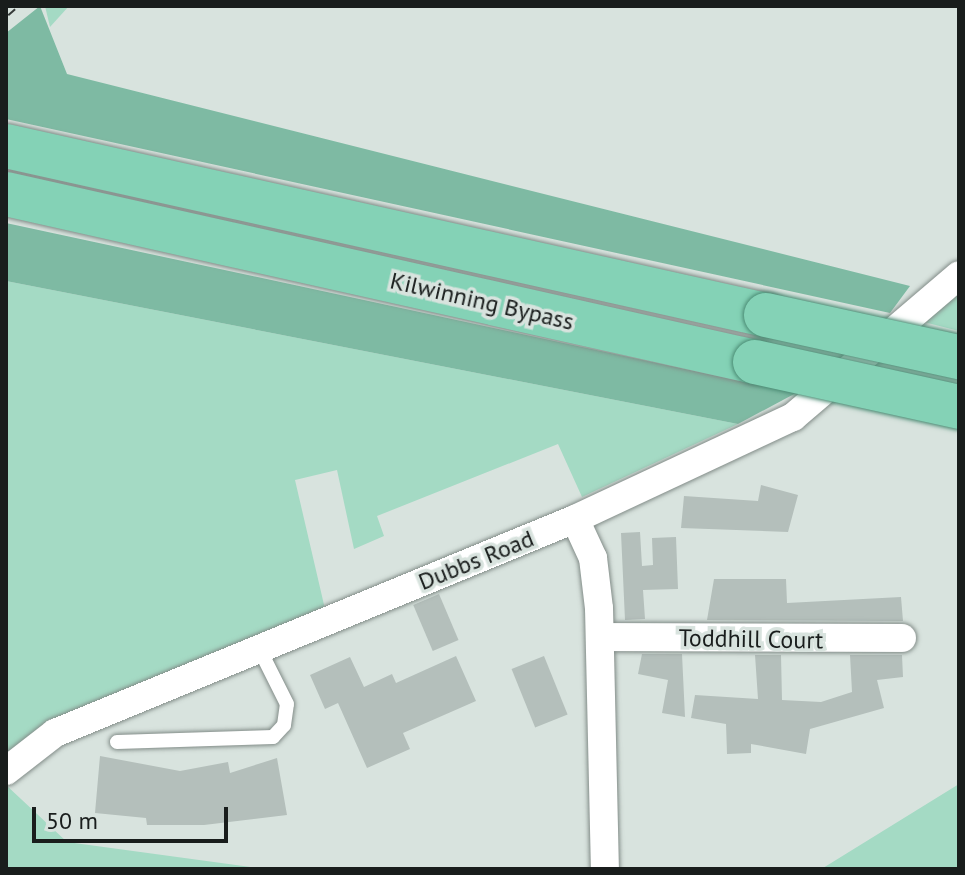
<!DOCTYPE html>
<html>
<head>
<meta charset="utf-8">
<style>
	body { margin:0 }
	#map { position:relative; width:965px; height:875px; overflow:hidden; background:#d8e3de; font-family:"PT Sans",sans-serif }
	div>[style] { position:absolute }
	.green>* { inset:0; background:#a4dac4 }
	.forest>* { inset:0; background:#7ebaa3 }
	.building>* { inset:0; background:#b4bfbb; transform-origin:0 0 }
	.roads { filter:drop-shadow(0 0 2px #828c88) drop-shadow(0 0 2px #828c88) }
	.service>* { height:14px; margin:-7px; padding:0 7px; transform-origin:7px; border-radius:7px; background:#fff }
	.minor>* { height:28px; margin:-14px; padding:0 14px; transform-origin:14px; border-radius:14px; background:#fff }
	.trunk>* { height:44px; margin:-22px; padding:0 22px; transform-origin:22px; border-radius:22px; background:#84d2b6 }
	.rail>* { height:9px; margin-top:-4.5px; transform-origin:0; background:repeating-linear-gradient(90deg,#d8e3de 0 18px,#353a38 0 36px); box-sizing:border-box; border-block:2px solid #353a38 }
	.bridges { filter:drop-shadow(0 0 2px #4b8b74) drop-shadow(0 0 2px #4b8b74) }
	.trunk-bridge>* { height:44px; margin:-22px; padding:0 22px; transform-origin:22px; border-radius:22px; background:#84d2b6 }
	span { translate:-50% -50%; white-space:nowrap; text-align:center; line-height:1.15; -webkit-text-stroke:7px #d8e3de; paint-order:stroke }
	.street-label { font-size:24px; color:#191d1c }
	.frame { position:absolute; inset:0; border:8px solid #191d1c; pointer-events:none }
	.scale { position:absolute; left:32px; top:807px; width:196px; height:36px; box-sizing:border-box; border:4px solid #191d1c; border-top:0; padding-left:10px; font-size:24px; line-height:28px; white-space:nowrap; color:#191d1c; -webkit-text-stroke:6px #d8e3de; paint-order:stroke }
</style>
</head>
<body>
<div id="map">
	<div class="green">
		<div style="clip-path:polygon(45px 6px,69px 6px,50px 27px)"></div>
		<div style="clip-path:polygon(6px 281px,738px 424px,582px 497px,558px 444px,377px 516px,384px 536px,354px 549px,337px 470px,295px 480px,325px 609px,6px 754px)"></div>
		<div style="clip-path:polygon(959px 291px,959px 331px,924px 322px)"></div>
		<div style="clip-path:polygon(959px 784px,959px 869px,619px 869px,823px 868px)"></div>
		<div style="clip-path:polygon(6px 785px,67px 842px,266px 869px,6px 869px)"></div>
	</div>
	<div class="forest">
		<div style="clip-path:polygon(40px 6px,67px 74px,910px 286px,890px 313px,6px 119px,6px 33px)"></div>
		<div style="clip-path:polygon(6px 223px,796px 393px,738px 424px,6px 281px)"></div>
	</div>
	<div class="building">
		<div style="clip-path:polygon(761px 485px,798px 495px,788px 532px,681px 528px,684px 496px,758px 501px)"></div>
		<div style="clip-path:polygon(640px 532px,642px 566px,653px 565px,652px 538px,676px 537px,678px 589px,643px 590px,645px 619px,625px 620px,621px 533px)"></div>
		<div style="clip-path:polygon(714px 579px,786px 579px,787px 603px,901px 597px,903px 621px,707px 620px)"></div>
		<div style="left:439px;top:594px;width:50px;height:28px;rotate:67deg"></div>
		<div style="clip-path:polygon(642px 654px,682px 654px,685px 717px,662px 713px,668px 680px,638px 674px)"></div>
		<div style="clip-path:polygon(755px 655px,781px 655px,782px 700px,821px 702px,852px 692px,850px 655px,902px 655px,903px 677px,877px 680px,884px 708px,810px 729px,806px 754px,751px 744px,751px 753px,727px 754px,726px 724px,691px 718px,695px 695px,758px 699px)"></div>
		<div style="clip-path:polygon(456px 656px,476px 701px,403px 733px,410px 749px,367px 768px,338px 703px,325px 709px,310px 675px,350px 657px,364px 687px,392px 674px,396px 683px)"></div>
		<div style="left:544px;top:656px;width:63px;height:35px;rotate:68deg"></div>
		<div style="clip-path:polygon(100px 756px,180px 771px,228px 762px,230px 773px,277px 758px,287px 815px,204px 825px,147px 825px,146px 818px,95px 813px)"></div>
	</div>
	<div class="roads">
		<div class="service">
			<div style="left:117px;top:742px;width:156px;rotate:-1.8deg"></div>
			<div style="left:273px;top:737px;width:16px;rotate:-47deg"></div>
			<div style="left:284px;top:725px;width:21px;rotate:-82deg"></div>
			<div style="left:287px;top:704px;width:60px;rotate:-116.6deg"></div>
		</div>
		<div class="minor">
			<div style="left:575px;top:519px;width:43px;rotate:65.2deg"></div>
			<div style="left:593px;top:558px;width:50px;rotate:83.2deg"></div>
			<div style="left:599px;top:608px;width:261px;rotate:88.7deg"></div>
			<div style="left:601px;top:637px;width:301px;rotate:0.2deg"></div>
			<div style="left:6px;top:771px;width:62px;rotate:-37.8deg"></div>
			<div style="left:55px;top:733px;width:562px;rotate:-22.37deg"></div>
			<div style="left:575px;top:519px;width:241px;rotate:-25.1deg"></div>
			<div style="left:793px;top:417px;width:218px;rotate:-40.5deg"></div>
		</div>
		<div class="trunk">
			<div style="left:6px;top:146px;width:779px;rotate:12.54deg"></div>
			<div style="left:6px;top:194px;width:768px;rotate:12.64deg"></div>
		</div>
	</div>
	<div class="rail">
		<div style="left:6px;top:12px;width:9px;rotate:-41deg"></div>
	</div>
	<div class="bridges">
		<div class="trunk-bridge">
			<div style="left:766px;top:315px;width:198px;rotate:12.3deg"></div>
			<div style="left:755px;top:362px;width:209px;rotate:12.4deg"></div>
		</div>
	</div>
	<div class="street-label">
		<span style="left:482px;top:301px;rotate:13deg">Kilwinning Bypass</span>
		<span style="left:476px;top:560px;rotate:-22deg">Dubbs Road</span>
		<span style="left:751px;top:639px;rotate:1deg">Toddhill Court</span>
	</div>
	<div class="frame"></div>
	<div class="scale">50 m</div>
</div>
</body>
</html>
